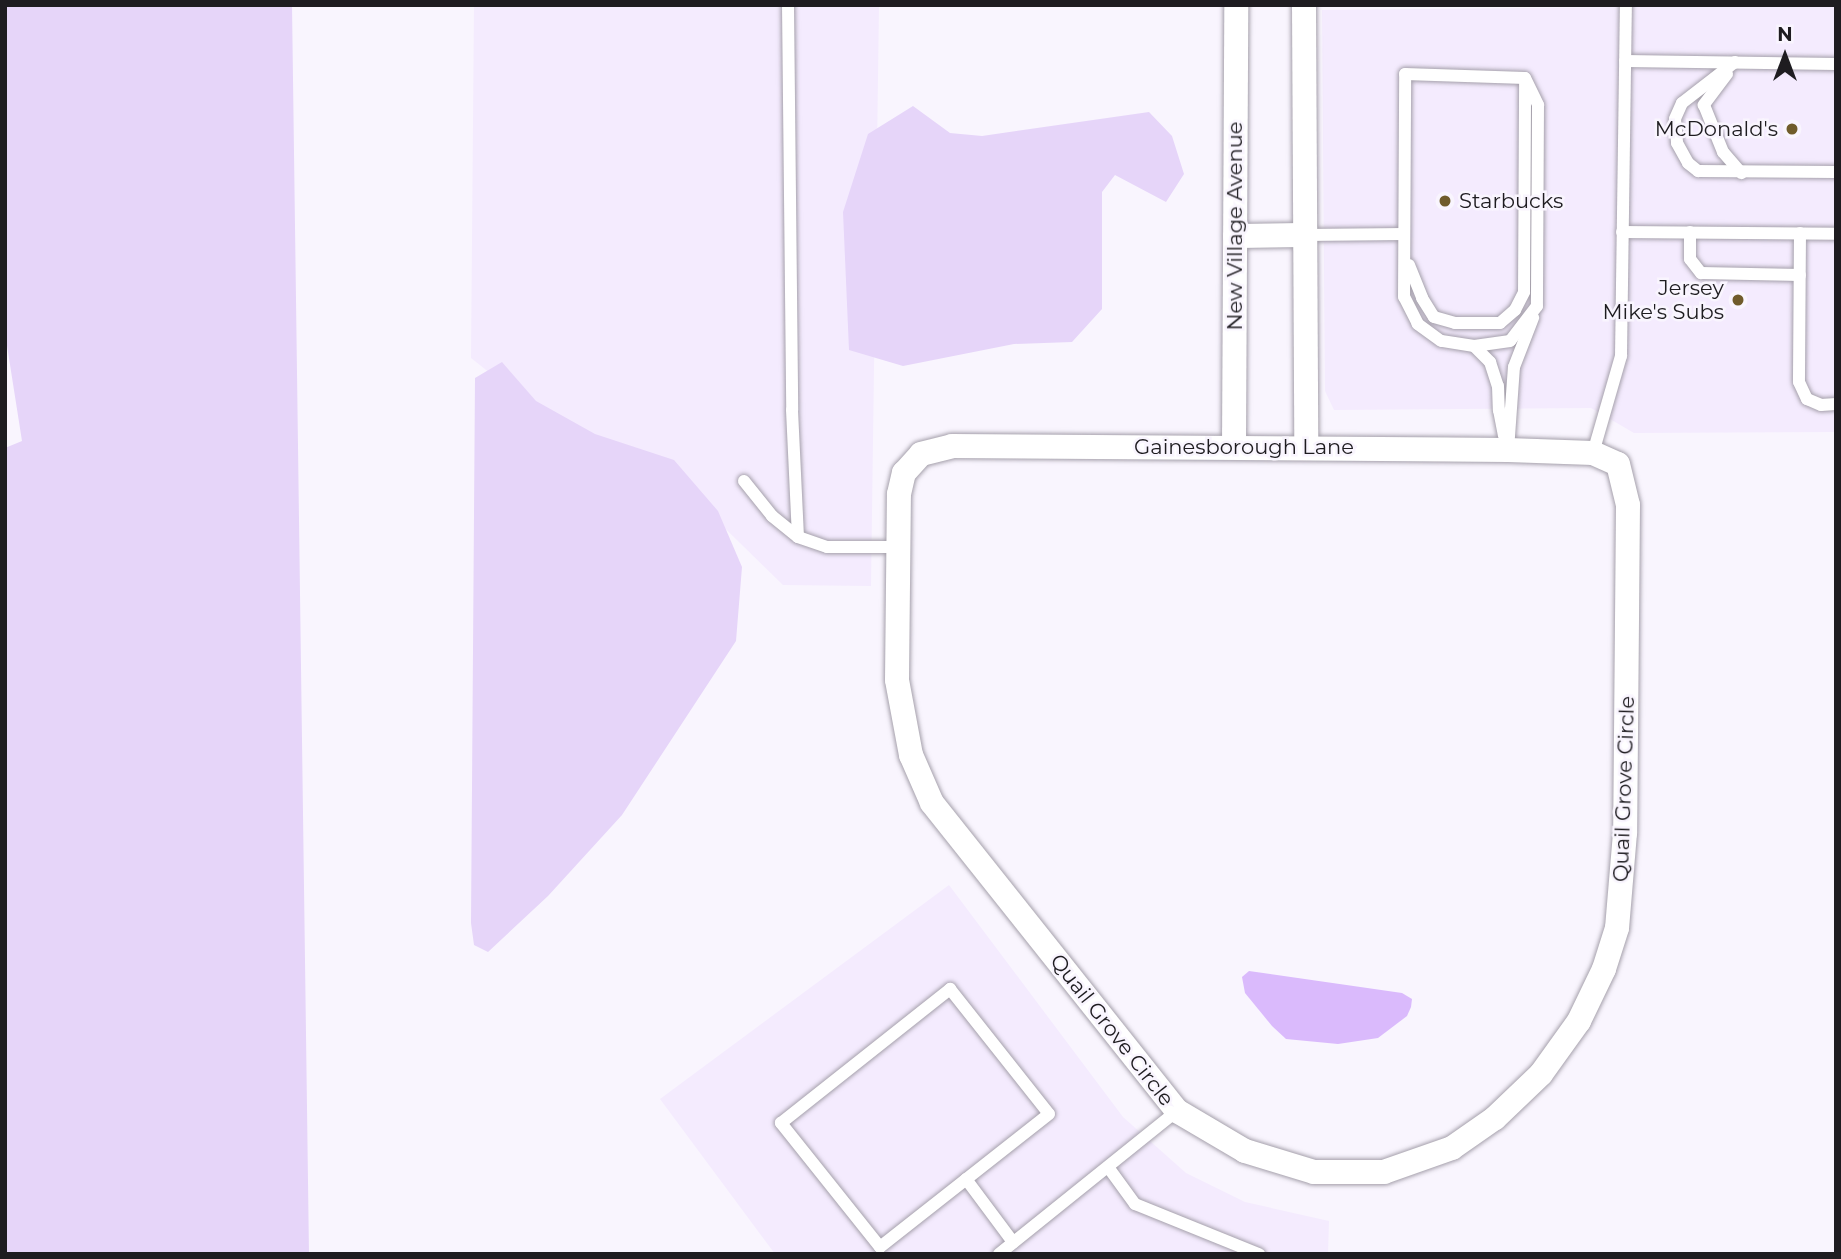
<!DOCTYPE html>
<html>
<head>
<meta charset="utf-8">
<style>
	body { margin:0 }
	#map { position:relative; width:1841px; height:1259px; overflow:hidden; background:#f9f5fe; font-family:Montserrat,sans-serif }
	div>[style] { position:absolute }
	.built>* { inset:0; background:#f4ebfe }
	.green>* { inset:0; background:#e6d5f9 }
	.water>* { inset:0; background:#dabafc }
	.roads { filter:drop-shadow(0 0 2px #a5a0ab) drop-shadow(0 0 2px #a5a0ab) }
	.lane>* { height:12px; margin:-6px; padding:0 6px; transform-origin:6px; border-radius:6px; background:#fff }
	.street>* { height:24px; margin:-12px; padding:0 12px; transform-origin:12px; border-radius:12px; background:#fff }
	.dots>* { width:19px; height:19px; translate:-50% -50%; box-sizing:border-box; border:4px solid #f9f5fe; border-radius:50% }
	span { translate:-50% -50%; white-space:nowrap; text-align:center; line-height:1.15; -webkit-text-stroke:5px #f9f5fe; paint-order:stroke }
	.poi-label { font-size:21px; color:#1e1c20 }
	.right { translate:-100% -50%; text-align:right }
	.left { translate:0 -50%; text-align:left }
	.street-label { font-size:21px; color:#1e1c20 }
	.frame { position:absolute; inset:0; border:7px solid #1e1c20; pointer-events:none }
	.north { position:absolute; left:1750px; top:21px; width:70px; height:70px; -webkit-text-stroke:5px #f9f5fe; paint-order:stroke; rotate:0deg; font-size:19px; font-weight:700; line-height:28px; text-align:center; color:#1e1c20 }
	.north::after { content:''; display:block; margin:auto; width:24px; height:32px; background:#1e1c20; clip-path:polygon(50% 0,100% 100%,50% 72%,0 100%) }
</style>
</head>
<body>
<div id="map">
	<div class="built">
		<div style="clip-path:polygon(474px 5px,879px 5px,871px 586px,783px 585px,649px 454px,567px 434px,471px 358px)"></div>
		<div style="clip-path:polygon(1836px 5px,1836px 432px,1634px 433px,1591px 408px,1334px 410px,1325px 391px,1322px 10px)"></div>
		<div style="clip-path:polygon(949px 885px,1123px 1117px,1186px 1173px,1245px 1202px,1329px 1221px,1328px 1254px,775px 1254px,660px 1099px)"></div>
	</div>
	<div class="green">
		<div style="clip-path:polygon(5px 5px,292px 5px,309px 1254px,5px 1254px,5px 448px,22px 441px,5px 333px)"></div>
		<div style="clip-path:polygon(913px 106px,950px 133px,982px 136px,1149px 112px,1172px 136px,1184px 174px,1166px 202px,1115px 175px,1102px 192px,1102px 309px,1072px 342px,1014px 344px,903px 366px,849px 350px,843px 212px,868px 134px)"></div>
		<div style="clip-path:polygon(502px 362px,536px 401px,595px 434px,674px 460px,718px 511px,742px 567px,736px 641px,622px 815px,548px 896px,488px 952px,474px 945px,471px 923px,475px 378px)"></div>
	</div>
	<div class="water">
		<div style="clip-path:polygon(1249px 971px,1402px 993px,1412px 999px,1411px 1007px,1407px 1016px,1378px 1038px,1338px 1044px,1286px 1039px,1272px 1026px,1245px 993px,1242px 977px)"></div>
	</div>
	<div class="roads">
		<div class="lane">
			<div style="left:788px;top:5px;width:405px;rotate:89.4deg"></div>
			<div style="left:792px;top:410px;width:127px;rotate:87.3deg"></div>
			<div style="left:1625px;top:61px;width:211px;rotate:0.8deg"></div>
			<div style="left:1735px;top:62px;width:67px;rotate:142.3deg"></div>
			<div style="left:1682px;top:103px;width:17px;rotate:114deg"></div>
			<div style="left:1675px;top:119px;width:24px;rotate:85deg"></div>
			<div style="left:1677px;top:143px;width:23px;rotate:61deg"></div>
			<div style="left:1688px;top:163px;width:13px;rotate:39deg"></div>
			<div style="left:1698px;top:171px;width:138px;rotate:0.4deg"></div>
			<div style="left:1405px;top:74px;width:120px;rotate:1.9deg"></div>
			<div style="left:1525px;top:78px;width:30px;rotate:64deg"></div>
			<div style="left:1538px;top:105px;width:201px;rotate:90.3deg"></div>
			<div style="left:1537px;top:306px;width:44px;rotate:127.6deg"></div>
			<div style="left:1510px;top:341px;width:36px;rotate:172deg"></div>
			<div style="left:1474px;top:346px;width:33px;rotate:-171deg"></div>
			<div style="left:1441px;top:341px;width:29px;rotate:-144deg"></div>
			<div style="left:1418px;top:324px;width:30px;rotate:-117deg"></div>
			<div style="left:1404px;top:297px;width:223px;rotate:-89.7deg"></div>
			<div style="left:1727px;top:74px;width:39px;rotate:127deg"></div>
			<div style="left:1704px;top:105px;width:51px;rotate:68deg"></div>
			<div style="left:1723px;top:152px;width:28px;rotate:49deg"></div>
			<div style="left:1622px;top:232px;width:214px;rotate:0.5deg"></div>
			<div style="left:1690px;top:232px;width:27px;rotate:90deg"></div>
			<div style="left:1690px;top:259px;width:18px;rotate:52deg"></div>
			<div style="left:1701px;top:273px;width:99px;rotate:1.2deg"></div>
			<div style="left:1800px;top:233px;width:149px;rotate:90.4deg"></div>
			<div style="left:1799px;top:382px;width:19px;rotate:65deg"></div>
			<div style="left:1807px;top:399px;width:15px;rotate:23deg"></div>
			<div style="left:1821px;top:405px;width:15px;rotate:-4deg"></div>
			<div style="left:1305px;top:235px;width:99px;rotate:-0.6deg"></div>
			<div style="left:1409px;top:265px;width:35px;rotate:68deg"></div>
			<div style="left:1422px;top:298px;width:22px;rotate:58deg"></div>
			<div style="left:1434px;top:317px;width:22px;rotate:16deg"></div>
			<div style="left:1455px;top:323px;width:45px"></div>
			<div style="left:1500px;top:323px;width:20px;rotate:-41deg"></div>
			<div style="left:1515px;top:310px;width:20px;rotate:-63deg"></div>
			<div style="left:1524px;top:292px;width:209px;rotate:-89.7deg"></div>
			<div style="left:1474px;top:346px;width:23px;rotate:45deg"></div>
			<div style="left:1490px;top:362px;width:25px;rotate:72deg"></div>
			<div style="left:1498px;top:386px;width:24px;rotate:88deg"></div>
			<div style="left:1499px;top:410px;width:26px;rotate:79deg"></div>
			<div style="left:1508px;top:450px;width:83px;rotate:-85.9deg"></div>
			<div style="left:1514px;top:367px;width:53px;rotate:-68.8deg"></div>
			<div style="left:1593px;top:453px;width:101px;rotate:-73.9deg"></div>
			<div style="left:1621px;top:356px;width:351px;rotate:-89.2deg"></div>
			<div style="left:744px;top:481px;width:45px;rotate:51.3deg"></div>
			<div style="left:772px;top:516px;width:33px;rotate:39deg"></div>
			<div style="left:798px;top:537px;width:31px;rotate:19deg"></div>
			<div style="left:827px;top:547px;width:71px"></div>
			<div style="left:950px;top:989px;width:159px;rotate:51.6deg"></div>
			<div style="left:1049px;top:1114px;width:215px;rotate:141.8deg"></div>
			<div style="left:880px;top:1247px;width:159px;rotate:-128.6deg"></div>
			<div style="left:781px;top:1123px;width:216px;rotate:-38.4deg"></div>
			<div style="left:1108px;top:1167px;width:46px;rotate:53.9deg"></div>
			<div style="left:1135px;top:1204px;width:134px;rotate:22deg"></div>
			<div style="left:966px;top:1179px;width:79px;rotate:53.3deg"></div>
			<div style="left:999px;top:1254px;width:228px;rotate:-38.8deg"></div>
		</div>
		<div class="street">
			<div style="left:1304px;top:5px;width:441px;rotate:89.7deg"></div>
			<div style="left:1235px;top:236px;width:70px;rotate:-0.8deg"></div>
			<div style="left:952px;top:446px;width:556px;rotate:0.41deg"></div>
			<div style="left:1508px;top:450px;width:85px;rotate:2deg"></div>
			<div style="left:1593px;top:453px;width:27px;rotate:24deg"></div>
			<div style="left:1618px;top:464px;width:42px;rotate:76.3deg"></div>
			<div style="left:1628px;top:505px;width:328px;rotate:90.5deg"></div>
			<div style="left:1625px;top:833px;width:95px;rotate:94.8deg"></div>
			<div style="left:1617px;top:928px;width:43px;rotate:107.6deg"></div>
			<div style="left:1604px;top:969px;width:58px;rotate:115.7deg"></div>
			<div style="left:1579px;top:1021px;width:65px;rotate:125.6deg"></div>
			<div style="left:1541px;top:1074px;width:64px;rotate:136.3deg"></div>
			<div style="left:1495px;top:1118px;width:52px;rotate:145.1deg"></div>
			<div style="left:1452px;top:1148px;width:72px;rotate:160.6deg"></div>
			<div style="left:1384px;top:1172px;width:70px;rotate:180deg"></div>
			<div style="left:1314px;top:1172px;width:72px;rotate:-163.1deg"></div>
			<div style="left:1245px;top:1151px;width:79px;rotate:-149.5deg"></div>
			<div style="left:1177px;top:1111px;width:394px;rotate:-128.5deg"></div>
			<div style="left:932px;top:803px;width:52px;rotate:-113.6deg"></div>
			<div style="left:911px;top:755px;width:76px;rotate:-100.6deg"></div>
			<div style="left:897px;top:680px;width:186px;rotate:-89.4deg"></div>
			<div style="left:899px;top:494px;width:22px;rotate:-77deg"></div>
			<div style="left:904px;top:473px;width:25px;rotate:-48deg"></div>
			<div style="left:921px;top:454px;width:32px;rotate:-14deg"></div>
			<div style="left:1234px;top:447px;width:442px;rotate:-89.7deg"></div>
		</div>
	</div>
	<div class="dots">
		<div style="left:1792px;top:129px;background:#705c2b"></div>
		<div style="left:1445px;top:201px;background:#705c2b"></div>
		<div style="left:1738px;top:300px;background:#705c2b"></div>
	</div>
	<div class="poi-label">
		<span class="right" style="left:1778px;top:129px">McDonald's</span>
		<span class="left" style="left:1459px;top:201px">Starbucks</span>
		<span class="right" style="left:1724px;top:300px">Jersey<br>Mike's Subs</span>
	</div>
	<div class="street-label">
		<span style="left:1235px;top:226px;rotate:-90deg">New Village Avenue</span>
		<span style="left:1244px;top:447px">Gainesborough Lane</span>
		<span style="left:1624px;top:789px;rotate:-88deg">Quail Grove Circle</span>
		<span style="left:1112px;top:1030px;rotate:52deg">Quail Grove Circle</span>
	</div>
	<div class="frame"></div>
	<div class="north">N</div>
</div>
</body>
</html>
